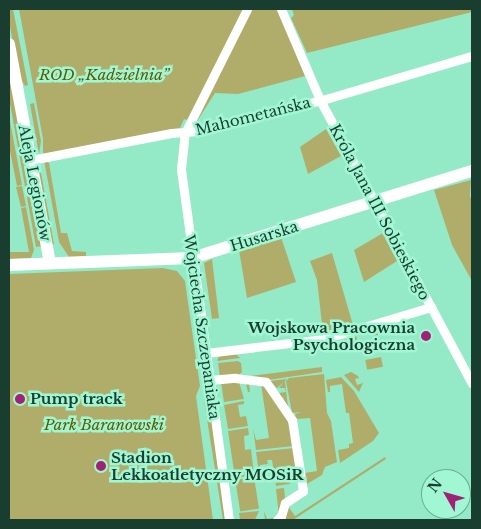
<!DOCTYPE html>
<html>
<head>
<meta charset="utf-8">
<style>
	body { margin:0 }
	#map { position:relative; width:481px; height:529px; overflow:hidden; background:#94eac6; font-family:"Libre Baskerville",serif }
	div>[style] { position:absolute }
	.green>* { inset:0; background:#b0ad6b; transform-origin:0 0 }
	.street>* { height:9px; margin:-4.5px; padding:0 4.5px; transform-origin:4.5px; border-radius:4.5px; background:#fff }
	.secondary>* { height:12px; margin:-6px; padding:0 6px; transform-origin:6px; border-radius:6px; background:#fff }
	.dots>* { width:14px; height:14px; translate:-50% -50%; box-sizing:border-box; border:2px solid #a1f7d3; border-radius:50% }
	span { translate:-50% -50%; white-space:nowrap; text-align:center; line-height:1.15; -webkit-text-stroke:5px #a1f7d3; paint-order:stroke }
	.park-label { font-size:15px; color:#5f5a01; font-style:italic }
	.street-label { font-size:15px; color:#193d2f }
	.poi-label { font-size:15px; color:#193d2f; font-weight:700 }
	.right { translate:-100% -50%; text-align:right }
	.left { translate:0 -50%; text-align:left }
	.frame { position:absolute; inset:0; border:10px solid #193d2f; pointer-events:none }
	.north { position:absolute; left:421px; top:469px; width:50px; height:50px; box-sizing:border-box; background:#a1f7d3; border:1px solid #6bad91; border-radius:50%; rotate:308deg; font-size:14px; font-weight:700; line-height:20px; text-align:center; color:#193d2f }
	.north::after { content:''; display:block; margin:auto; width:18px; height:22px; background:#a02275; clip-path:polygon(50% 0,100% 100%,50% 72%,0 100%) }
</style>
</head>
<body>
<div id="map">
	<div class="green">
		<div style="clip-path:polygon(9px 9px,13px 9px,28px 85px,25px 86px,19px 76px,9px 21px)"></div>
		<div style="clip-path:polygon(19px 9px,244px 9px,187px 120px,184px 119px,180px 128px,43px 154px,43px 139px)"></div>
		<div style="clip-path:polygon(249px 9px,277px 9px,305px 76px,238px 94px,215px 93px,196px 123px)"></div>
		<div style="clip-path:polygon(292px 9px,472px 9px,472px 12px,307px 53px,291px 18px,294px 15px)"></div>
		<div style="clip-path:polygon(9px 69px,42px 246px,36px 247px,9px 98px)"></div>
		<div style="clip-path:polygon(34px 103px,41px 141px,39px 154px,30px 104px)"></div>
		<div style="clip-path:polygon(9px 116px,22px 185px,17px 186px,9px 146px)"></div>
		<div style="clip-path:polygon(326px 129px,341px 156px,308px 174px,300px 147px)"></div>
		<div style="clip-path:polygon(44px 160px,49px 163px,61px 233px,67px 233px,72px 251px,86px 252px,86px 256px,69px 257px,59px 242px)"></div>
		<div style="clip-path:polygon(39px 162px,54px 244px,51px 245px,37px 165px)"></div>
		<div style="clip-path:polygon(471px 180px,470px 196px,472px 201px,472px 281px,452px 245px,434px 190px)"></div>
		<div style="clip-path:polygon(22px 186px,26px 206px,21px 207px,16px 187px)"></div>
		<div style="clip-path:polygon(26px 207px,34px 250px,31px 258px,9px 259px,9px 252px,29px 252px,21px 208px)"></div>
		<div style="clip-path:polygon(383px 233px,397px 261px,364px 282px,354px 250px)"></div>
		<div style="clip-path:polygon(281px 237px,296px 282px,247px 298px,239px 250px)"></div>
		<div style="clip-path:polygon(332px 253px,353px 325px,323px 333px,317px 280px,310px 261px)"></div>
		<div style="clip-path:polygon(212px 259px,219px 318px,212px 319px,204px 263px)"></div>
		<div style="clip-path:polygon(163px 268px,177px 271px,185px 281px,200px 386px,196px 396px,213px 520px,9px 520px,9px 274px)"></div>
		<div style="clip-path:polygon(390px 323px,396px 325px,392px 330px,375px 336px,374px 330px)"></div>
		<div style="left:356px;top:336px;width:6px;height:17px;rotate:72deg"></div>
		<div style="clip-path:polygon(236px 354px,240px 358px,217px 361px,219px 356px)"></div>
		<div style="left:381px;top:357px;width:10px;height:16px;rotate:79deg"></div>
		<div style="clip-path:polygon(238px 361px,241px 363px,242px 372px,239px 375px,220px 377px,218px 363px)"></div>
		<div style="clip-path:polygon(322px 367px,322px 372px,268px 380px,251px 376px)"></div>
		<div style="clip-path:polygon(351px 372px,358px 376px,359px 378px,355px 379px,357px 385px,363px 383px,359px 392px,344px 375px)"></div>
		<div style="clip-path:polygon(324px 374px,327px 413px,331px 421px,337px 462px,325px 467px,322px 475px,307px 484px,303px 471px,305px 473px,317px 471px,310px 418px,296px 419px,295px 414px,302px 412px,292px 413px,286px 381px,289px 378px)"></div>
		<div style="clip-path:polygon(341px 377px,354px 391px,379px 433px,373px 441px,340px 463px,338px 450px,349px 448px,349px 444px,353px 443px,349px 413px,346px 413px,342px 384px,330px 386px,330px 392px,328px 392px,326px 380px)"></div>
		<div style="clip-path:polygon(287px 379px,285px 381px,288px 407px,283px 399px,284px 397px,282px 398px,279px 393px,286px 392px,285px 388px,279px 388px,284px 382px,277px 388px,270px 381px)"></div>
		<div style="clip-path:polygon(221px 382px,239px 382px,244px 399px,224px 402px)"></div>
		<div style="clip-path:polygon(262px 383px,291px 422px,294px 446px,256px 450px,253px 428px,256px 440px,269px 438px,261px 384px,249px 385px,250px 392px,248px 392px,246px 384px)"></div>
		<div style="clip-path:polygon(206px 394px,208px 394px,225px 518px,223px 520px,204px 400px)"></div>
		<div style="clip-path:polygon(244px 401px,244px 404px,238px 405px,240px 417px,246px 416px,248px 426px,228px 429px,224px 405px)"></div>
		<div style="clip-path:polygon(248px 428px,249px 435px,244px 436px,245px 450px,251px 449px,254px 475px,235px 478px,228px 431px)"></div>
		<div style="clip-path:polygon(294px 448px,299px 478px,289px 484px,276px 486px,272px 460px,267px 460px,268px 464px,260px 465px,261px 473px,259px 473px,256px 452px)"></div>
		<div style="clip-path:polygon(385px 457px,386px 459px,293px 520px,284px 520px,288px 506px,295px 516px)"></div>
		<div style="left:254px;top:477px;width:32px;height:19px;rotate:81deg"></div>
		<div style="clip-path:polygon(284px 488px,285px 497px,280px 507px,280px 518px,277px 519px,265px 520px,264px 511px,267px 519px,279px 517px,276px 489px)"></div>
		<div style="clip-path:polygon(259px 511px,255px 520px,240px 520px,239px 513px)"></div>
	</div>
	<div class="street">
		<div style="left:281px;top:9px;width:99px;rotate:66.8deg"></div>
		<div style="left:320px;top:100px;width:322px;rotate:61.8deg"></div>
		<div style="left:31px;top:160px;width:143px;rotate:-10.9deg"></div>
		<div style="left:171px;top:133px;width:27px;rotate:-4deg"></div>
		<div style="left:198px;top:131px;width:135px;rotate:-14.1deg"></div>
		<div style="left:329px;top:98px;width:149px;rotate:-16.4deg"></div>
		<div style="left:206px;top:353px;width:119px;rotate:-6.8deg"></div>
		<div style="left:324px;top:339px;width:112px;rotate:-16.7deg"></div>
		<div style="left:210px;top:380px;width:25px;rotate:-5deg"></div>
		<div style="left:235px;top:378px;width:31px;rotate:7deg"></div>
		<div style="left:266px;top:382px;width:46px;rotate:55.6deg"></div>
		<div style="left:292px;top:420px;width:72px;rotate:81.2deg"></div>
		<div style="left:303px;top:491px;width:22px;rotate:146deg"></div>
		<div style="left:285px;top:503px;width:14px;rotate:107deg"></div>
		<div style="left:281px;top:516px;width:6px;rotate:135deg"></div>
		<div style="left:229px;top:520px;width:354px;rotate:-97.8deg"></div>
		<div style="left:181px;top:169px;width:36px;rotate:-84deg"></div>
		<div style="left:185px;top:133px;width:139px;rotate:-63.4deg"></div>
	</div>
	<div class="secondary">
		<div style="left:9px;top:44px;width:223px;rotate:79.4deg"></div>
		<div style="left:9px;top:265px;width:183px;rotate:-2.2deg"></div>
		<div style="left:192px;top:258px;width:293px;rotate:-17.3deg"></div>
	</div>
	<div class="dots">
		<div style="left:426px;top:336px;background:#a02275"></div>
		<div style="left:20px;top:399px;background:#a02275"></div>
		<div style="left:101px;top:466px;background:#a02275"></div>
	</div>
	<div class="park-label">
		<span style="left:104px;top:75px">ROD „Kadzielnia”</span>
		<span style="left:104px;top:425px">Park Baranowski</span>
	</div>
	<div class="street-label">
		<span style="left:253px;top:116px;rotate:-14deg">Mahometańska</span>
		<span style="left:35px;top:183px;rotate:79deg">Aleja Legionów</span>
		<span style="left:380px;top:212px;rotate:62deg">Króla Jana III Sobieskiego</span>
		<span style="left:264px;top:236px;rotate:-17deg">Husarska</span>
		<span style="left:202px;top:327px;rotate:82deg">Wojciecha Szczepaniaka</span>
	</div>
	<div class="poi-label">
		<span class="right" style="left:415px;top:336px">Wojskowa Pracownia<br>Psychologiczna</span>
		<span class="left" style="left:30px;top:399px">Pump track</span>
		<span class="left" style="left:111px;top:466px">Stadion<br>Lekkoatletyczny MOSiR</span>
	</div>
	<div class="frame"></div>
	<div class="north">N</div>
</div>
</body>
</html>
